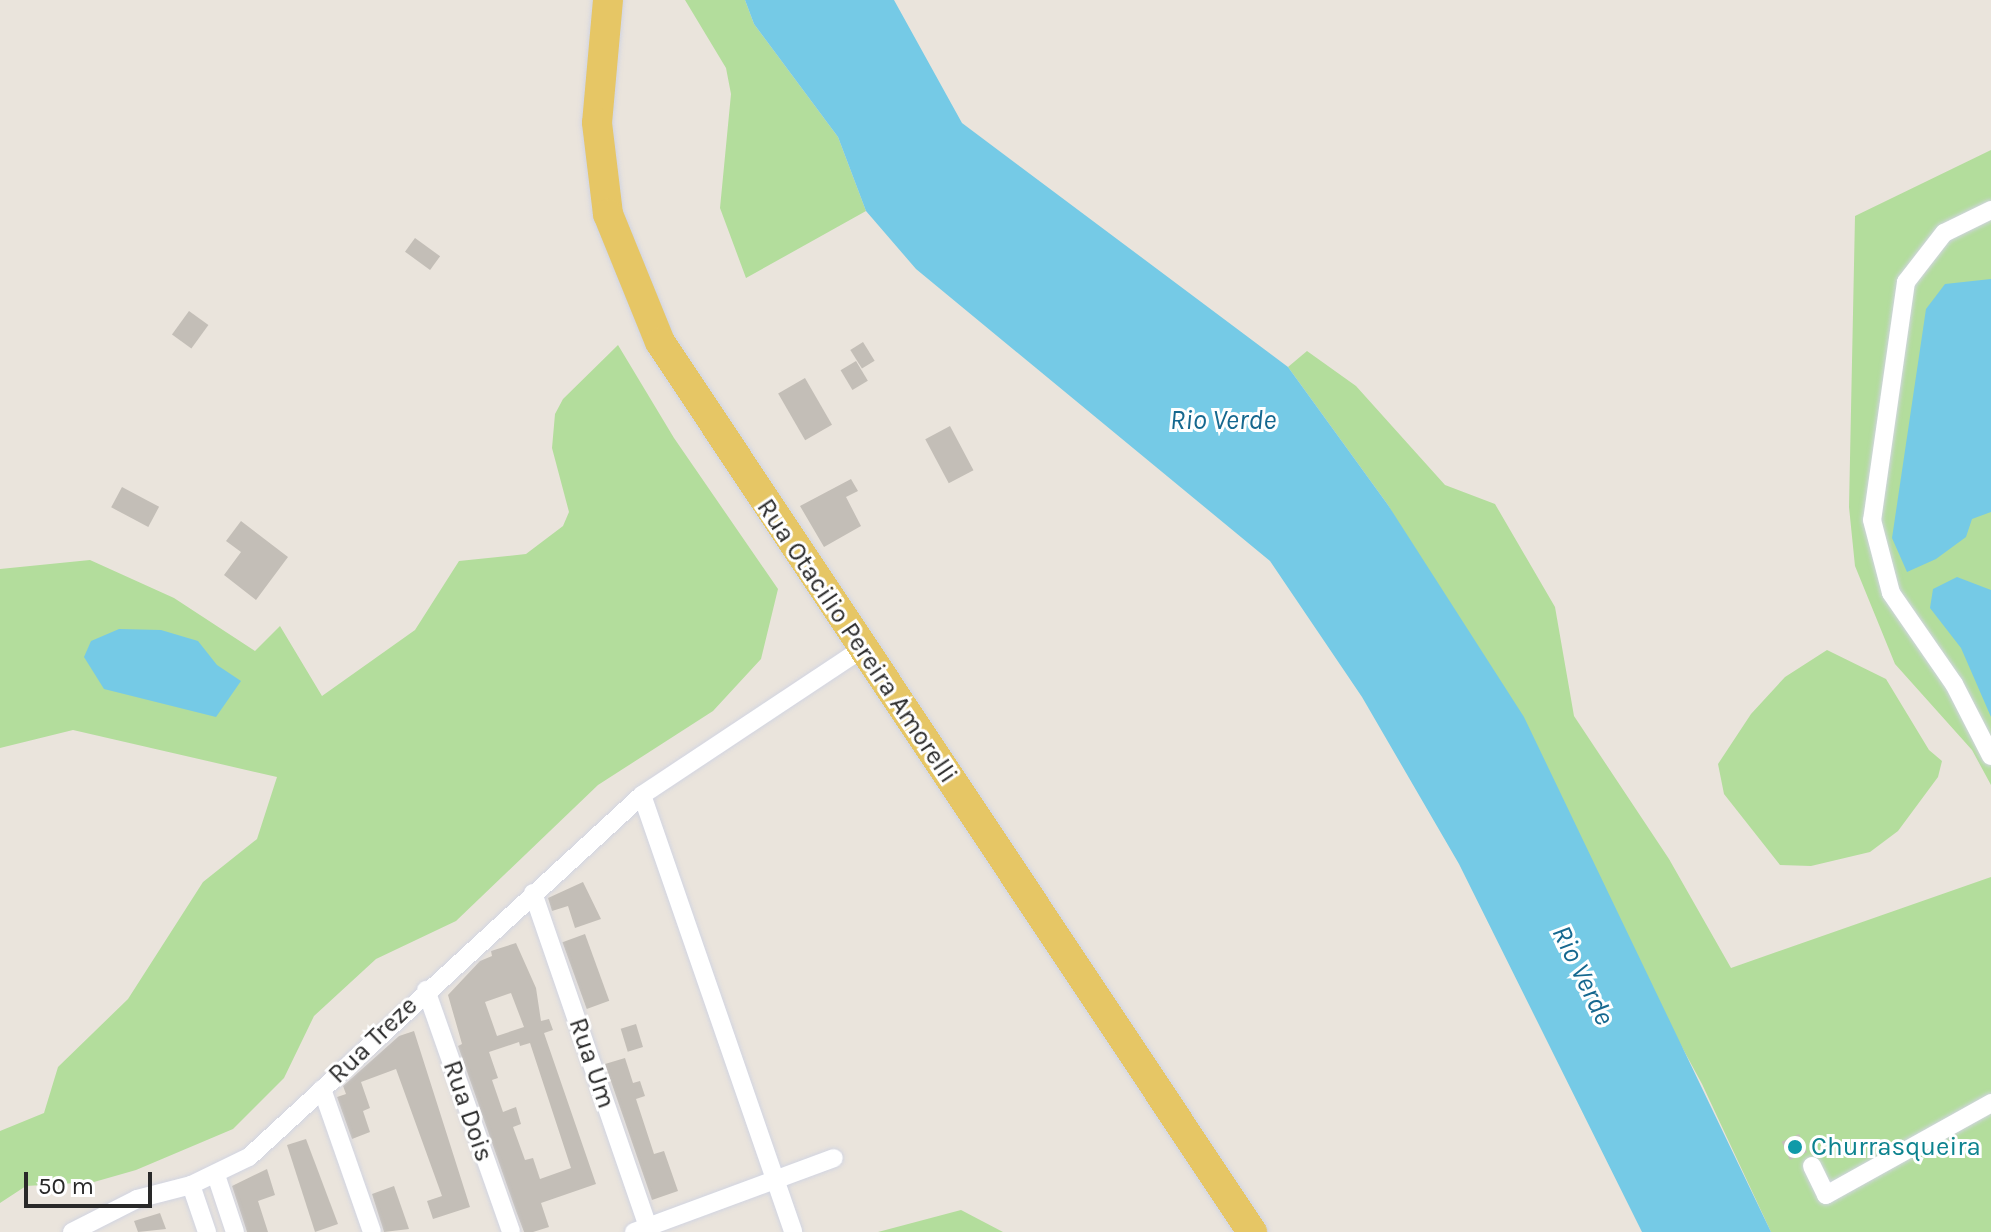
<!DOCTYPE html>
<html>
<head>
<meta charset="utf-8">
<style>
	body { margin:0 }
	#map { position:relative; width:1991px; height:1232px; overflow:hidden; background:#eae4dc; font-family:Karla,sans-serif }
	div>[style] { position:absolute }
	.green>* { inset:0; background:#b3dd9c }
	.water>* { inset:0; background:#75cae6 }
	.building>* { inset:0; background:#c3beb7; transform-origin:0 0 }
	.roads { filter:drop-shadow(0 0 2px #d1d4e1) drop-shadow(0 0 2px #d1d4e1) }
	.minor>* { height:18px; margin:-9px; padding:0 9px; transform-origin:9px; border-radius:9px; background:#fff }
	.primary>* { height:30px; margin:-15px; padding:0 15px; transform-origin:15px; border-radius:15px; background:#e6c665 }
	.dots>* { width:22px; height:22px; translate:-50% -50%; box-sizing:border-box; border:4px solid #fff; border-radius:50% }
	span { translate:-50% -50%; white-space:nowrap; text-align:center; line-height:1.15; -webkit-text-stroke:6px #fff; paint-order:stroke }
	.street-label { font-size:26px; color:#292929 }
	.culture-label { font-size:26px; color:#0d838f }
	.left { translate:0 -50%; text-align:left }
	.water-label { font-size:28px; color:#16688f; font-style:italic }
	.scale { position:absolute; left:24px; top:1172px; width:128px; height:36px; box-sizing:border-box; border:4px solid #292929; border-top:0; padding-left:10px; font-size:24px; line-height:28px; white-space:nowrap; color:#292929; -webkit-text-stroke:6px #fff; paint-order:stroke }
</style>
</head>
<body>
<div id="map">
	<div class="green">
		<div style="clip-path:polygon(685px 0,745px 0,754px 24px,838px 137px,866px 211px,746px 278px,720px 208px,731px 94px,726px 68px)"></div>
		<div style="clip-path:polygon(1991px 150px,1991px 785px,1972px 750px,1895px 664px,1855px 566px,1849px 507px,1855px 216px)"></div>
		<div style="clip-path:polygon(618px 345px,674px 438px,778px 589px,761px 659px,713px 711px,598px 785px,456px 921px,376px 959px,314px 1016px,284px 1078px,233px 1129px,136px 1170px,94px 1182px,26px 1186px,0 1203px,0 1131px,44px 1113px,58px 1067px,128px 999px,203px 882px,257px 839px,277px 777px,73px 730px,0 748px,0 569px,90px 560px,174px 598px,255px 651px,280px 626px,322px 696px,415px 630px,459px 561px,526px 554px,563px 526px,569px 512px,552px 448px,555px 414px,563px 399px)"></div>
		<div style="clip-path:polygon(1307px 351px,1356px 386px,1445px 485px,1495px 504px,1555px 607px,1574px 716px,1669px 859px,1731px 968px,1991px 877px,1991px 1232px,1771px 1232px,1702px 1084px,1388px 505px,1288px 367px)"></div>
		<div style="clip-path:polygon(1827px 650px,1886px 679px,1929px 750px,1942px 761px,1938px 777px,1898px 831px,1870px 852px,1811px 866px,1780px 865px,1724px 794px,1718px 764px,1751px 714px,1785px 677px)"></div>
		<div style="clip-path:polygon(961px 1210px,1003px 1232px,878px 1232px)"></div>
	</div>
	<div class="water">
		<div style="clip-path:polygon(745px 0,894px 0,962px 123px,1288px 367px,1388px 505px,1524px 717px,1771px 1232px,1642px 1232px,1459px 864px,1362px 697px,1270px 561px,916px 269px,866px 211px,838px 137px,754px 24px)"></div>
		<div style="clip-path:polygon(1991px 279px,1991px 512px,1972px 519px,1966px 537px,1936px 559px,1907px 572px,1892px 538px,1926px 309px,1945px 284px)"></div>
		<div style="clip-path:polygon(1957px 577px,1991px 590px,1991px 717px,1961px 648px,1930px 608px,1933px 589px)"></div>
		<div style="clip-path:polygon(119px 629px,161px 630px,198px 641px,217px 665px,241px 681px,216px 717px,104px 689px,84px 657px,91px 641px)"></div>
	</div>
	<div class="building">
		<div style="left:415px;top:238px;width:31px;height:17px;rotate:36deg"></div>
		<div style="left:189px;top:311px;width:24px;height:29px;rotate:36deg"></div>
		<div style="left:863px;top:342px;width:22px;height:15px;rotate:58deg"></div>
		<div style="left:856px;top:361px;width:23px;height:18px;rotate:59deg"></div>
		<div style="left:805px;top:378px;width:54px;height:31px;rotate:60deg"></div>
		<div style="left:950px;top:426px;width:50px;height:28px;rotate:62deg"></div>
		<div style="clip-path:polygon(851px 479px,858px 491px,846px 497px,861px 526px,824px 547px,800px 506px)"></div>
		<div style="left:122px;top:487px;width:42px;height:23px;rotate:28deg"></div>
		<div style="clip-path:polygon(241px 521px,288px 557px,256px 600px,224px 575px,241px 552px,226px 541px)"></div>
		<div style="clip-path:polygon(583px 882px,601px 919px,575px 928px,568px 906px,552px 911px,548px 898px)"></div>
		<div style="left:585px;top:934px;width:71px;height:24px;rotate:70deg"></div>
		<div style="clip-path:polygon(evenodd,516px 943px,536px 988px,541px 1021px,549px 1019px,553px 1030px,544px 1033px,596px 1184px,541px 1203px,549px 1227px,533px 1232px,524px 1232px,516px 1211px,458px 1046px,462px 1044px,448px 995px,480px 961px,492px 956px,491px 951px,516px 943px,511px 993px,524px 1027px,497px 1036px,485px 1002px,511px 993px,516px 943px,519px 1042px,520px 1046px,530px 1043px,571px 1168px,540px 1179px,533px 1158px,525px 1160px,513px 1127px,521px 1124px,516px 1107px,503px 1112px,492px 1080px,498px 1078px,489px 1052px,519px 1042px)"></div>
		<div style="left:636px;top:1024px;width:24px;height:16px;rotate:73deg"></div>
		<div style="clip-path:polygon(414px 1031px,470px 1207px,433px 1219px,427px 1201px,442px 1196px,396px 1069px,361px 1082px,370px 1108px,363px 1111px,370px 1132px,352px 1139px,337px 1097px,346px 1094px,343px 1086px,399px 1036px)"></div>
		<div style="clip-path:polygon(625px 1058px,633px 1083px,640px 1081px,645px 1096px,636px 1099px,654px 1154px,664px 1151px,678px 1191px,652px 1200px,605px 1064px)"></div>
		<div style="left:1799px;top:1134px;width:20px;height:19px;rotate:66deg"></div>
		<div style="clip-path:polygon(306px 1139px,338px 1224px,315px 1232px,287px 1145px)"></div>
		<div style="clip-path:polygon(267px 1169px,275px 1195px,258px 1201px,268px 1232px,247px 1232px,232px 1186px)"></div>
		<div style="clip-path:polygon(394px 1186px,409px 1229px,384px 1232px,372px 1194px)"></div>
		<div style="clip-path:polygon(160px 1213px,166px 1229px,138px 1232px,134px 1221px)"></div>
	</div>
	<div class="roads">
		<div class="minor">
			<div style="left:1991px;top:210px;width:52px;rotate:153.9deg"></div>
			<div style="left:1944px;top:233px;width:62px;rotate:127.8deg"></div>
			<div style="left:1906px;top:282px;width:240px;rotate:98.1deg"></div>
			<div style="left:1872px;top:520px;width:75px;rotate:75.4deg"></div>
			<div style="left:1891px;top:593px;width:111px;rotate:55.3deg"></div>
			<div style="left:1954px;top:684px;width:81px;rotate:62.8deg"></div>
			<div style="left:642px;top:795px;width:462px;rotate:70.9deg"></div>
			<div style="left:533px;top:893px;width:359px;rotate:71deg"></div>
			<div style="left:426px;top:990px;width:256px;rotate:70.6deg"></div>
			<div style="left:322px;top:1089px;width:151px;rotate:70.7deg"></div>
			<div style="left:1812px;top:1166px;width:32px;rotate:64deg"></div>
			<div style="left:1826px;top:1195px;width:189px;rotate:-29.1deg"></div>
			<div style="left:216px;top:1175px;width:60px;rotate:71.6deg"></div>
			<div style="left:191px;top:1185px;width:50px;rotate:71.2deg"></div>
			<div style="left:72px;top:1232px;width:73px;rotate:-26.9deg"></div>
			<div style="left:137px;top:1199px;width:56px;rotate:-14.5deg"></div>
			<div style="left:191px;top:1185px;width:64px;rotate:-25.8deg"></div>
			<div style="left:249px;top:1157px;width:534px;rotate:-42.65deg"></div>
			<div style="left:642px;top:795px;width:264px;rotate:-33.6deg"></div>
			<div style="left:634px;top:1232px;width:213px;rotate:-20.3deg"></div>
		</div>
		<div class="primary">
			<div style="left:608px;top:0;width:123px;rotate:95.1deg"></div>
			<div style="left:597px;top:123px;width:92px;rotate:83.1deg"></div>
			<div style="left:608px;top:214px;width:138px;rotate:67.9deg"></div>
			<div style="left:660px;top:342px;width:1069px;rotate:56.37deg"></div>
		</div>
	</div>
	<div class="dots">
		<div style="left:1795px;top:1147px;background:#0f9aa8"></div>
	</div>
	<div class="street-label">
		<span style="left:857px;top:641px;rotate:56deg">Rua Otacilio Pereira Amorelli</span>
		<span style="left:373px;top:1040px;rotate:-44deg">Rua Treze</span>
		<span style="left:592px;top:1063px;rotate:71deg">Rua Um</span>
		<span style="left:468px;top:1111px;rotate:71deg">Rua Dois</span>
	</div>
	<div class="culture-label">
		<span class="left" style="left:1811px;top:1147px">Churrasqueira</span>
	</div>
	<div class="water-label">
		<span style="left:1223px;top:420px">Rio Verde</span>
		<span style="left:1583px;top:975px;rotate:64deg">Rio Verde</span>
	</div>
	<div class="scale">50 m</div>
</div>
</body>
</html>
